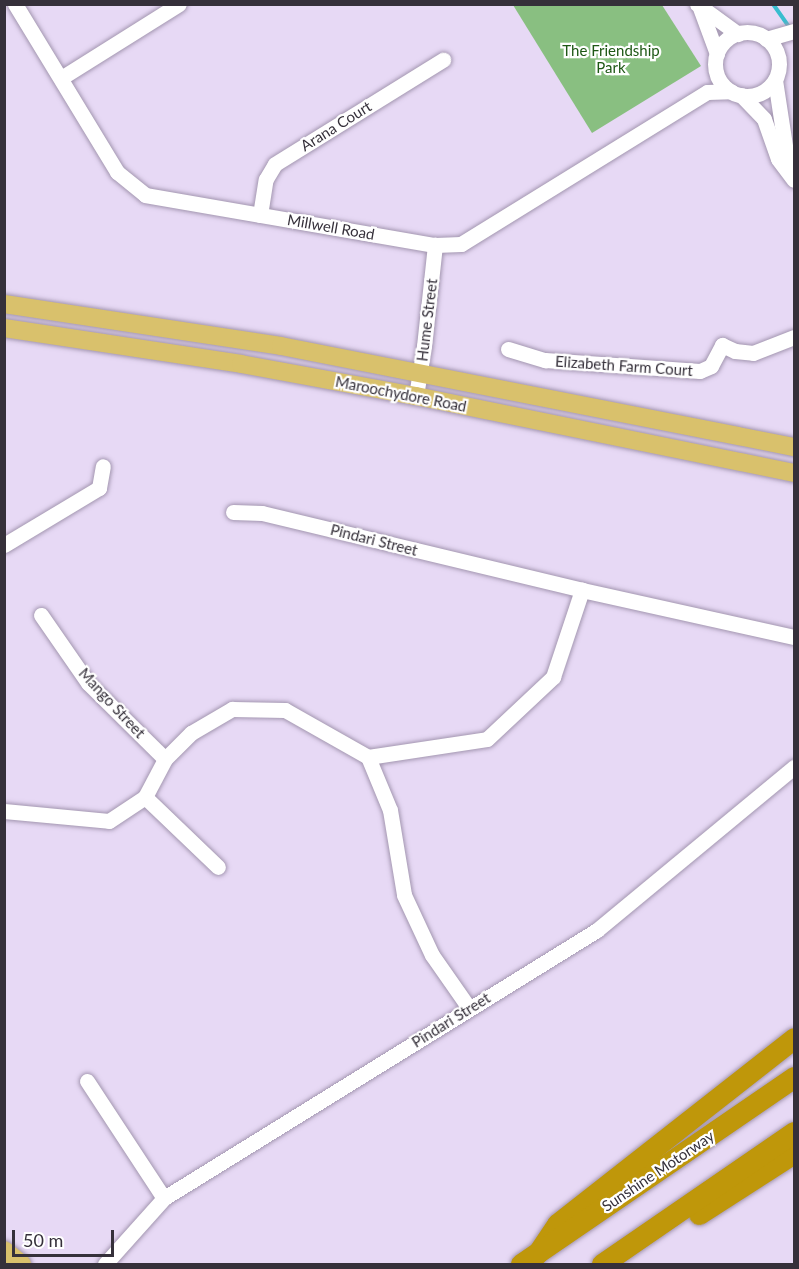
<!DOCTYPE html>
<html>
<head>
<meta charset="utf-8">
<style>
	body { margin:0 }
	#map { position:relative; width:799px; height:1269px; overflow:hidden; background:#e7d9f5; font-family:Lato,sans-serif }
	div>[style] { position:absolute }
	.green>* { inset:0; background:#89bf81 }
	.stream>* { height:4px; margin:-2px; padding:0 2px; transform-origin:2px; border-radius:2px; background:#38bdcf }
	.roads { filter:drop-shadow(0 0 2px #a396b0) drop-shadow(0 0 2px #a396b0) }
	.minor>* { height:15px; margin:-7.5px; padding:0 7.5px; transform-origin:7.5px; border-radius:7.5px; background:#fff }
	.minor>.ring { margin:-7.5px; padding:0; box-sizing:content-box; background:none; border:15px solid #fff; border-radius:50% }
	.major>* { height:18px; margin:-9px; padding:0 9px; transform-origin:9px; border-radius:9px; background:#d9c16c }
	.highway>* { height:21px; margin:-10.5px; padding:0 10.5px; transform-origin:10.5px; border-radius:10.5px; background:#bf970a }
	span { translate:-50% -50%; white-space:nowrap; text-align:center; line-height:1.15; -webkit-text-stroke:4.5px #fff; paint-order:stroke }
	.park-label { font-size:15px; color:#1e5815 }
	.street-label { font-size:15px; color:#35303a }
	.frame { position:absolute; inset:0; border:6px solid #35303a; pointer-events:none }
	.scale { position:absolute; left:12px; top:1230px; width:102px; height:27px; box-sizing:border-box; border:3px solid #35303a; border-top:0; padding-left:8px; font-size:18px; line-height:21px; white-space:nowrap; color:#35303a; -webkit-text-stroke:4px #fff; paint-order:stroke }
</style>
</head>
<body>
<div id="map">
	<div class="green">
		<div style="clip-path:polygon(513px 5px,662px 5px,701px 66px,592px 133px)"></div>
	</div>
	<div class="stream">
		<div style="left:773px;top:4px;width:28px;rotate:55deg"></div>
	</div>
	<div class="roads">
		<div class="minor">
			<div style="left:15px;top:4px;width:197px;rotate:58.7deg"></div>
			<div style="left:117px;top:172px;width:36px;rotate:39deg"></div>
			<div style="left:145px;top:195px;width:294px;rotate:9.8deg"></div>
			<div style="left:435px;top:245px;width:26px;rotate:-2deg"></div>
			<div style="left:461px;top:244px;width:289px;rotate:-31.7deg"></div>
			<div style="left:707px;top:92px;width:24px;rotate:-2deg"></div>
			<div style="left:697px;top:4px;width:51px;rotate:36.2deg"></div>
			<div style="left:700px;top:8px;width:49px;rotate:69.7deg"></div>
			<div class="ring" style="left:715px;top:32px;width:49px;height:49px"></div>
			<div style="left:766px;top:39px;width:29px;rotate:-16deg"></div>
			<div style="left:61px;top:78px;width:139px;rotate:-32.1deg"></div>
			<div style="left:775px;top:80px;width:92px;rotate:81.3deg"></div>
			<div style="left:741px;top:95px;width:33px;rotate:46deg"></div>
			<div style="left:764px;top:119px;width:42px;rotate:70.7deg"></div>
			<div style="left:778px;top:159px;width:26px;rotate:53deg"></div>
			<div style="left:260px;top:215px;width:36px;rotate:-81deg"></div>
			<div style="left:266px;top:179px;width:17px;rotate:-59deg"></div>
			<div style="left:275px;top:164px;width:198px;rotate:-31.8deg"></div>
			<div style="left:508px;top:349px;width:39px;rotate:17deg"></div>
			<div style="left:545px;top:360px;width:155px;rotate:4.1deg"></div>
			<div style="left:700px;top:371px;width:12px;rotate:-24deg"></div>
			<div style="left:711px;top:366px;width:24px;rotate:-62deg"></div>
			<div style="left:722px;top:345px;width:14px;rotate:25deg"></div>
			<div style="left:735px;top:351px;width:18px;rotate:6deg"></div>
			<div style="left:753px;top:353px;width:44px;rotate:-21.3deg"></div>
			<div style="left:416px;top:396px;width:51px;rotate:-80.9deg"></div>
			<div style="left:424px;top:346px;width:102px;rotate:-83.8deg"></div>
			<div style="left:233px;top:512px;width:29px;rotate:2deg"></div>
			<div style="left:262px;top:513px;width:329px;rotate:13.5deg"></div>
			<div style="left:582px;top:590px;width:217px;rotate:12.5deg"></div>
			<div style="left:4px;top:545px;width:111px;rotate:-31deg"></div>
			<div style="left:99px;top:488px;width:22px;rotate:-80deg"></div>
			<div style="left:41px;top:615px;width:83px;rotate:55.3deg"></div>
			<div style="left:88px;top:683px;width:108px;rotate:44.6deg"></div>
			<div style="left:368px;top:757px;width:120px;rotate:-8.6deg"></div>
			<div style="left:487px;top:739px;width:91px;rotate:-43.2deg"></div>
			<div style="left:553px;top:677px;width:92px;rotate:-71.6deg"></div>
			<div style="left:145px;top:797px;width:101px;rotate:43.8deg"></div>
			<div style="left:4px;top:811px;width:105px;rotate:5.4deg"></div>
			<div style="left:109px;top:821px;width:43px;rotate:-33.7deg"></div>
			<div style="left:145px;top:797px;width:43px;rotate:-62.2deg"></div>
			<div style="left:165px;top:759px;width:37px;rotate:-45deg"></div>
			<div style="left:191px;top:733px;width:48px;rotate:-30.3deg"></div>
			<div style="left:232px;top:709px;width:53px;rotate:1.1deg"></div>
			<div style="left:285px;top:710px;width:95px;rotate:29.5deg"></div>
			<div style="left:368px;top:757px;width:57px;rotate:67.5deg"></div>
			<div style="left:390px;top:810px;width:86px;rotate:80.6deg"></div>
			<div style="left:404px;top:895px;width:66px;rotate:65deg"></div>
			<div style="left:432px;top:955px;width:65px;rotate:55.1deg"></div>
			<div style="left:87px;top:1081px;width:140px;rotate:56.7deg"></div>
			<div style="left:105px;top:1264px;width:89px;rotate:-48.2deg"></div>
			<div style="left:164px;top:1198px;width:509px;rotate:-31.75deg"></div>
			<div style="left:597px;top:930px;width:256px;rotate:-39.6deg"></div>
		</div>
		<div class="major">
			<div style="left:4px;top:304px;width:280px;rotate:8.6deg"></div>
			<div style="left:281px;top:346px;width:523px;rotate:11.14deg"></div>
			<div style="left:4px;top:328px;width:240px;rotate:8.6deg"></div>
			<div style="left:241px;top:364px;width:178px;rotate:10.4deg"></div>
			<div style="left:416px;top:396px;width:386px;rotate:11.5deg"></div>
			<div style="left:4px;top:1250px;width:23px;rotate:38deg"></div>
		</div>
		<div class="highway">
			<div style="left:699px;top:1214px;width:113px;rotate:-32.7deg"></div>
			<div style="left:537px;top:1254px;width:36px;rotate:-56deg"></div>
			<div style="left:557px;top:1224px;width:301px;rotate:-38.1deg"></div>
			<div style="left:521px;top:1264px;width:331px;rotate:-34.4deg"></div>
			<div style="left:602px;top:1264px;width:233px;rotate:-34.5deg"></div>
		</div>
	</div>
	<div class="park-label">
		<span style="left:611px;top:59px">The Friendship<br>Park</span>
	</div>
	<div class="street-label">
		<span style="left:336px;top:126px;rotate:-32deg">Arana Court</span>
		<span style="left:331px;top:227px;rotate:10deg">Millwell Road</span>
		<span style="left:427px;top:320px;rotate:-83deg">Hume Street</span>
		<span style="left:624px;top:366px;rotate:4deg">Elizabeth Farm Court</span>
		<span style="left:401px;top:394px;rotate:11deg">Maroochydore Road</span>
		<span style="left:374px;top:540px;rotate:14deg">Pindari Street</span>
		<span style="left:112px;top:703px;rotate:47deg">Mango Street</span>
		<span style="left:451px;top:1020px;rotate:-32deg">Pindari Street</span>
		<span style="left:658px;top:1171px;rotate:-34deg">Sunshine Motorway</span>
	</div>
	<div class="frame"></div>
	<div class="scale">50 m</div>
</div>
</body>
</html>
